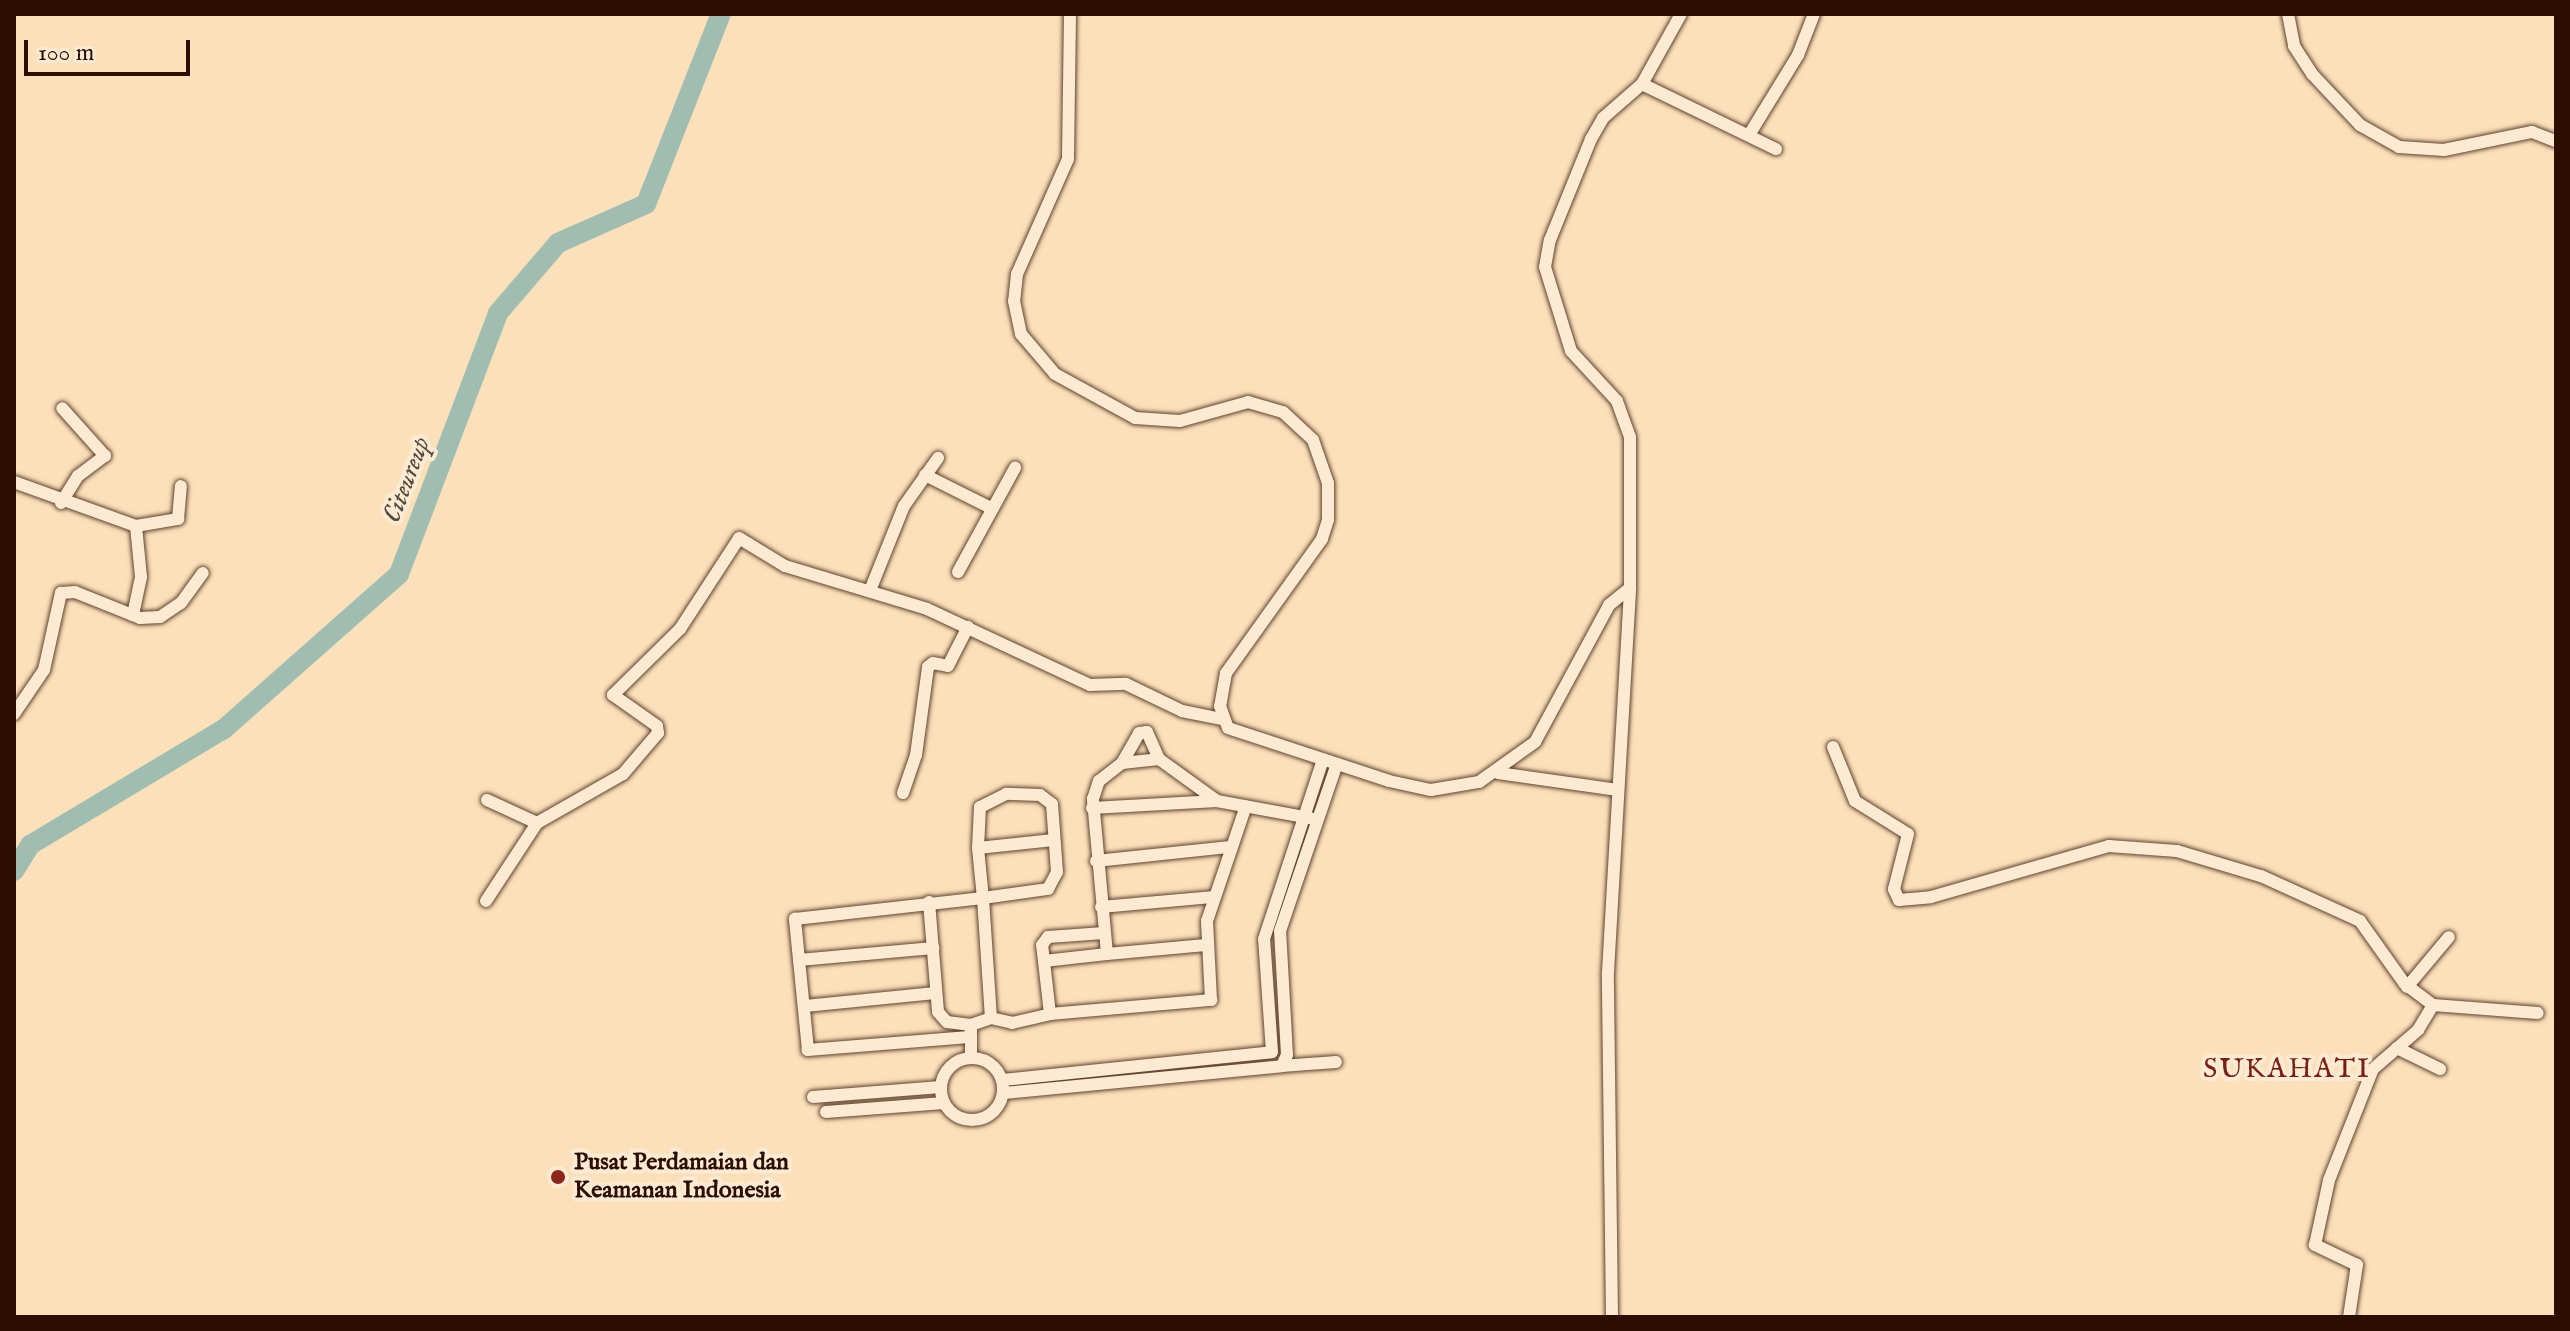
<!DOCTYPE html>
<html>
<head>
<meta charset="utf-8">
<style>
	body { margin:0 }
	#map { position:relative; width:2570px; height:1331px; overflow:hidden; background:#fbe0b9; font-family:"IM FELL English",serif }
	div>[style] { position:absolute }
	.river>* { height:20px; margin:-10px; padding:0 10px; transform-origin:10px; border-radius:10px; background:#9fbdb0 }
	.roads { filter:drop-shadow(0 0 2px #60422e) drop-shadow(0 0 2px #60422e) }
	.minor>* { height:12px; margin:-6px; padding:0 6px; transform-origin:6px; border-radius:6px; background:#fcebd2 }
	.minor>.ring { margin:-6px; padding:0; box-sizing:content-box; background:none; border:12px solid #fcebd2; border-radius:50% }
	.dots>* { width:22px; height:22px; translate:-50% -50%; box-sizing:border-box; border:4px solid #fcebd2; border-radius:50% }
	span { translate:-50% -50%; white-space:nowrap; text-align:center; line-height:1.15; -webkit-text-stroke:8px #fcebd2; paint-order:stroke }
	.poi-label { font-size:24px; color:#2d0d00; font-weight:700 }
	.left { translate:0 -50%; text-align:left }
	.water-label { font-size:26px; color:#554b3e; font-style:italic }
	.quarter-label { font-size:28px; color:#7a1f14; letter-spacing:2px }
	.frame { position:absolute; inset:0; border:16px solid #2d0d00; pointer-events:none }
	.scale { position:absolute; left:24px; top:40px; width:166px; height:36px; box-sizing:border-box; border:4px solid #2d0d00; border-top:0; padding-left:10px; font-size:24px; line-height:28px; white-space:nowrap; color:#2d0d00; -webkit-text-stroke:6px #fcebd2; paint-order:stroke }
</style>
</head>
<body>
<div id="map">
	<div class="river">
		<div style="left:14px;top:871px;width:31px;rotate:-58deg"></div>
		<div style="left:30px;top:845px;width:226px;rotate:-30.9deg"></div>
		<div style="left:224px;top:729px;width:234px;rotate:-41.5deg"></div>
		<div style="left:399px;top:574px;width:279px;rotate:-69.2deg"></div>
		<div style="left:498px;top:313px;width:92px;rotate:-49.4deg"></div>
		<div style="left:558px;top:243px;width:96px;rotate:-23.9deg"></div>
		<div style="left:646px;top:204px;width:204px;rotate:-68.5deg"></div>
	</div>
	<div class="roads">
		<div class="minor">
			<div style="left:1070px;top:14px;width:145px;rotate:90.8deg"></div>
			<div style="left:1068px;top:159px;width:126px;rotate:113.9deg"></div>
			<div style="left:1017px;top:274px;width:27px;rotate:96deg"></div>
			<div style="left:1014px;top:301px;width:34px;rotate:78deg"></div>
			<div style="left:1021px;top:334px;width:52px;rotate:49.6deg"></div>
			<div style="left:1055px;top:374px;width:91px;rotate:28.8deg"></div>
			<div style="left:1135px;top:418px;width:45px;rotate:3.8deg"></div>
			<div style="left:1180px;top:421px;width:71px;rotate:-15.6deg"></div>
			<div style="left:1248px;top:402px;width:36px;rotate:16deg"></div>
			<div style="left:1283px;top:412px;width:41px;rotate:43deg"></div>
			<div style="left:1313px;top:440px;width:46px;rotate:70.8deg"></div>
			<div style="left:1328px;top:483px;width:37px;rotate:90deg"></div>
			<div style="left:1328px;top:520px;width:20px;rotate:108deg"></div>
			<div style="left:1322px;top:539px;width:165px;rotate:125.6deg"></div>
			<div style="left:1226px;top:673px;width:34px;rotate:100deg"></div>
			<div style="left:1220px;top:706px;width:23px;rotate:70deg"></div>
			<div style="left:1228px;top:728px;width:169px;rotate:18.2deg"></div>
			<div style="left:1389px;top:781px;width:43px;rotate:12.1deg"></div>
			<div style="left:1431px;top:790px;width:49px;rotate:-9.5deg"></div>
			<div style="left:1479px;top:782px;width:69px;rotate:-35.5deg"></div>
			<div style="left:1535px;top:742px;width:156px;rotate:-61.6deg"></div>
			<div style="left:1609px;top:605px;width:27px;rotate:-39deg"></div>
			<div style="left:2288px;top:14px;width:33px;rotate:79deg"></div>
			<div style="left:2294px;top:46px;width:33px;rotate:57deg"></div>
			<div style="left:2312px;top:74px;width:70px;rotate:46.7deg"></div>
			<div style="left:2360px;top:125px;width:45px;rotate:29.4deg"></div>
			<div style="left:2399px;top:147px;width:45px;rotate:3.8deg"></div>
			<div style="left:2444px;top:150px;width:90px;rotate:-11.6deg"></div>
			<div style="left:2532px;top:132px;width:26px;rotate:21deg"></div>
			<div style="left:1642px;top:84px;width:149px;rotate:25.9deg"></div>
			<div style="left:1749px;top:135px;width:94px;rotate:-58.5deg"></div>
			<div style="left:1798px;top:55px;width:44px;rotate:-68.7deg"></div>
			<div style="left:925px;top:475px;width:74px;rotate:26.6deg"></div>
			<div style="left:14px;top:482px;width:130px;rotate:19.8deg"></div>
			<div style="left:136px;top:526px;width:51px;rotate:84.4deg"></div>
			<div style="left:141px;top:577px;width:39px;rotate:102deg"></div>
			<div style="left:61px;top:503px;width:32px;rotate:-58deg"></div>
			<div style="left:78px;top:476px;width:34px;rotate:-37deg"></div>
			<div style="left:105px;top:456px;width:64px;rotate:-131.9deg"></div>
			<div style="left:136px;top:526px;width:43px;rotate:-9.5deg"></div>
			<div style="left:178px;top:519px;width:33px;rotate:-85deg"></div>
			<div style="left:958px;top:572px;width:119px;rotate:-61.3deg"></div>
			<div style="left:871px;top:588px;width:88px;rotate:-68.1deg"></div>
			<div style="left:904px;top:506px;width:59px;rotate:-54.7deg"></div>
			<div style="left:14px;top:714px;width:53px;rotate:-55.7deg"></div>
			<div style="left:44px;top:670px;width:79px;rotate:-77.6deg"></div>
			<div style="left:61px;top:593px;width:14px;rotate:-4deg"></div>
			<div style="left:75px;top:592px;width:70px;rotate:21.8deg"></div>
			<div style="left:140px;top:618px;width:20px;rotate:-3deg"></div>
			<div style="left:160px;top:617px;width:25px;rotate:-34deg"></div>
			<div style="left:181px;top:603px;width:37px;rotate:-54deg"></div>
			<div style="left:1833px;top:747px;width:58px;rotate:67.8deg"></div>
			<div style="left:1855px;top:801px;width:62px;rotate:31.9deg"></div>
			<div style="left:1908px;top:834px;width:57px;rotate:104.3deg"></div>
			<div style="left:1894px;top:889px;width:12px;rotate:66deg"></div>
			<div style="left:1899px;top:900px;width:32px;rotate:-5deg"></div>
			<div style="left:1931px;top:897px;width:185px;rotate:-16deg"></div>
			<div style="left:2109px;top:846px;width:68px;rotate:4.2deg"></div>
			<div style="left:2177px;top:851px;width:88px;rotate:16.6deg"></div>
			<div style="left:2261px;top:876px;width:109px;rotate:24.4deg"></div>
			<div style="left:2360px;top:921px;width:77px;rotate:54.5deg"></div>
			<div style="left:2405px;top:984px;width:35px;rotate:37deg"></div>
			<div style="left:2433px;top:1005px;width:105px;rotate:4.4deg"></div>
			<div style="left:1122px;top:763px;width:37px;rotate:-6deg"></div>
			<div style="left:1498px;top:773px;width:121px;rotate:8.1deg"></div>
			<div style="left:903px;top:793px;width:40px;rotate:-71.1deg"></div>
			<div style="left:916px;top:755px;width:89px;rotate:-82.2deg"></div>
			<div style="left:928px;top:667px;width:6px;rotate:-39deg"></div>
			<div style="left:933px;top:663px;width:15px;rotate:11deg"></div>
			<div style="left:948px;top:666px;width:44px;rotate:-62.9deg"></div>
			<div style="left:487px;top:800px;width:55px;rotate:24.7deg"></div>
			<div style="left:1092px;top:808px;width:125px;rotate:-3.2deg"></div>
			<div style="left:978px;top:848px;width:76px;rotate:-6deg"></div>
			<div style="left:1096px;top:861px;width:135px;rotate:-6deg"></div>
			<div style="left:486px;top:901px;width:93px;rotate:-56.8deg"></div>
			<div style="left:537px;top:823px;width:99px;rotate:-29.7deg"></div>
			<div style="left:623px;top:774px;width:54px;rotate:-49.5deg"></div>
			<div style="left:658px;top:733px;width:7px;rotate:-98deg"></div>
			<div style="left:657px;top:726px;width:54px;rotate:-144.8deg"></div>
			<div style="left:613px;top:695px;width:94px;rotate:-44.6deg"></div>
			<div style="left:680px;top:629px;width:108px;rotate:-57deg"></div>
			<div style="left:739px;top:538px;width:54px;rotate:31.3deg"></div>
			<div style="left:785px;top:566px;width:148px;rotate:16.8deg"></div>
			<div style="left:927px;top:609px;width:180px;rotate:25deg"></div>
			<div style="left:1090px;top:685px;width:36px;rotate:-2deg"></div>
			<div style="left:1126px;top:684px;width:62px;rotate:25.7deg"></div>
			<div style="left:1182px;top:711px;width:41px;rotate:11.3deg"></div>
			<div style="left:929px;top:902px;width:110px;rotate:85.3deg"></div>
			<div style="left:938px;top:1012px;width:13px;rotate:48deg"></div>
			<div style="left:947px;top:1022px;width:24px;rotate:7deg"></div>
			<div style="left:1101px;top:907px;width:111px;rotate:-5.1deg"></div>
			<div style="left:1107px;top:954px;width:99px;rotate:-5.2deg"></div>
			<div style="left:799px;top:960px;width:135px;rotate:-5.1deg"></div>
			<div style="left:1044px;top:961px;width:16px;rotate:-97deg"></div>
			<div style="left:1042px;top:945px;width:10px;rotate:-53deg"></div>
			<div style="left:1048px;top:937px;width:56px;rotate:-4.1deg"></div>
			<div style="left:2407px;top:987px;width:65px;rotate:-50deg"></div>
			<div style="left:805px;top:1006px;width:131px;rotate:-5.7deg"></div>
			<div style="left:1050px;top:1014px;width:53px;rotate:-96.5deg"></div>
			<div style="left:1044px;top:961px;width:63px;rotate:-6.3deg"></div>
			<div style="left:1107px;top:954px;width:156px;rotate:-95.2deg"></div>
			<div style="left:1093px;top:799px;width:19px;rotate:-72deg"></div>
			<div style="left:1099px;top:781px;width:29px;rotate:-38deg"></div>
			<div style="left:1122px;top:763px;width:34px;rotate:-60deg"></div>
			<div style="left:1139px;top:733px;width:8px;rotate:-7deg"></div>
			<div style="left:1147px;top:732px;width:30px;rotate:66deg"></div>
			<div style="left:1159px;top:759px;width:72px;rotate:35.9deg"></div>
			<div style="left:1217px;top:801px;width:95px;rotate:10.4deg"></div>
			<div style="left:969px;top:1037px;width:162px;rotate:175.4deg"></div>
			<div style="left:808px;top:1050px;width:132px;rotate:-95.7deg"></div>
			<div style="left:795px;top:919px;width:189px;rotate:-6.4deg"></div>
			<div style="left:983px;top:898px;width:66px;rotate:-7.9deg"></div>
			<div style="left:1048px;top:889px;width:19px;rotate:-62deg"></div>
			<div style="left:1057px;top:872px;width:68px;rotate:-94.2deg"></div>
			<div style="left:1052px;top:804px;width:15px;rotate:-143deg"></div>
			<div style="left:1040px;top:795px;width:34px;rotate:-178deg"></div>
			<div style="left:1006px;top:794px;width:29px;rotate:153deg"></div>
			<div style="left:980px;top:807px;width:41px;rotate:92.8deg"></div>
			<div style="left:978px;top:848px;width:50px;rotate:84.3deg"></div>
			<div style="left:983px;top:898px;width:120px;rotate:86.2deg"></div>
			<div style="left:2397px;top:1048px;width:48px;rotate:26deg"></div>
			<div style="left:971px;top:1057px;width:32px;rotate:-90deg"></div>
			<div style="left:971px;top:1025px;width:21px;rotate:-19deg"></div>
			<div style="left:991px;top:1018px;width:22px;rotate:13deg"></div>
			<div style="left:1012px;top:1023px;width:39px;rotate:-13deg"></div>
			<div style="left:1050px;top:1014px;width:162px;rotate:-5deg"></div>
			<div style="left:1211px;top:1000px;width:79px;rotate:-92.9deg"></div>
			<div style="left:1207px;top:921px;width:121px;rotate:-71.3deg"></div>
			<div class="ring" style="left:941px;top:1058px;width:50px;height:50px"></div>
			<div style="left:1282px;top:1066px;width:54px;rotate:-4.2deg"></div>
			<div style="left:1003px;top:1080px;width:270px;rotate:-5.9deg"></div>
			<div style="left:1272px;top:1052px;width:113px;rotate:-94deg"></div>
			<div style="left:1264px;top:939px;width:188px;rotate:-71.8deg"></div>
			<div style="left:1004px;top:1093px;width:279px;rotate:-5.5deg"></div>
			<div style="left:1282px;top:1066px;width:12px;rotate:-66deg"></div>
			<div style="left:1287px;top:1055px;width:124px;rotate:-93.2deg"></div>
			<div style="left:1280px;top:931px;width:176px;rotate:-71.2deg"></div>
			<div style="left:813px;top:1097px;width:128px;rotate:-4.5deg"></div>
			<div style="left:826px;top:1112px;width:118px;rotate:-4.4deg"></div>
			<div style="left:1612px;top:1317px;width:345px;rotate:-90.7deg"></div>
			<div style="left:1608px;top:972px;width:385px;rotate:-86.7deg"></div>
			<div style="left:1630px;top:588px;width:151px;rotate:-90deg"></div>
			<div style="left:1630px;top:437px;width:38px;rotate:-110deg"></div>
			<div style="left:1617px;top:401px;width:68px;rotate:-132.6deg"></div>
			<div style="left:1571px;top:351px;width:88px;rotate:-107.2deg"></div>
			<div style="left:1545px;top:267px;width:27px;rotate:-80deg"></div>
			<div style="left:1550px;top:240px;width:109px;rotate:-67.9deg"></div>
			<div style="left:1591px;top:139px;width:24px;rotate:-60deg"></div>
			<div style="left:1603px;top:118px;width:52px;rotate:-41.1deg"></div>
			<div style="left:1642px;top:84px;width:80px;rotate:-60.9deg"></div>
			<div style="left:2349px;top:1317px;width:53px;rotate:-81.3deg"></div>
			<div style="left:2357px;top:1265px;width:47px;rotate:-154.5deg"></div>
			<div style="left:2315px;top:1245px;width:66px;rotate:-77.8deg"></div>
			<div style="left:2329px;top:1180px;width:119px;rotate:-68.4deg"></div>
			<div style="left:2373px;top:1069px;width:60px;rotate:-40.9deg"></div>
			<div style="left:2418px;top:1030px;width:29px;rotate:-59deg"></div>
		</div>
	</div>
	<div class="dots">
		<div style="left:558px;top:1177px;background:#8f2418"></div>
	</div>
	<div class="poi-label">
		<span class="left" style="left:574px;top:1177px">Pusat Perdamaian dan<br>Keamanan Indonesia</span>
	</div>
	<div class="water-label">
		<span style="left:407px;top:480px;rotate:-69deg">Citeureup</span>
	</div>
	<div class="quarter-label">
		<span style="left:2287px;top:1070px">SUKAHATI</span>
	</div>
	<div class="frame"></div>
	<div class="scale">100 m</div>
</div>
</body>
</html>
